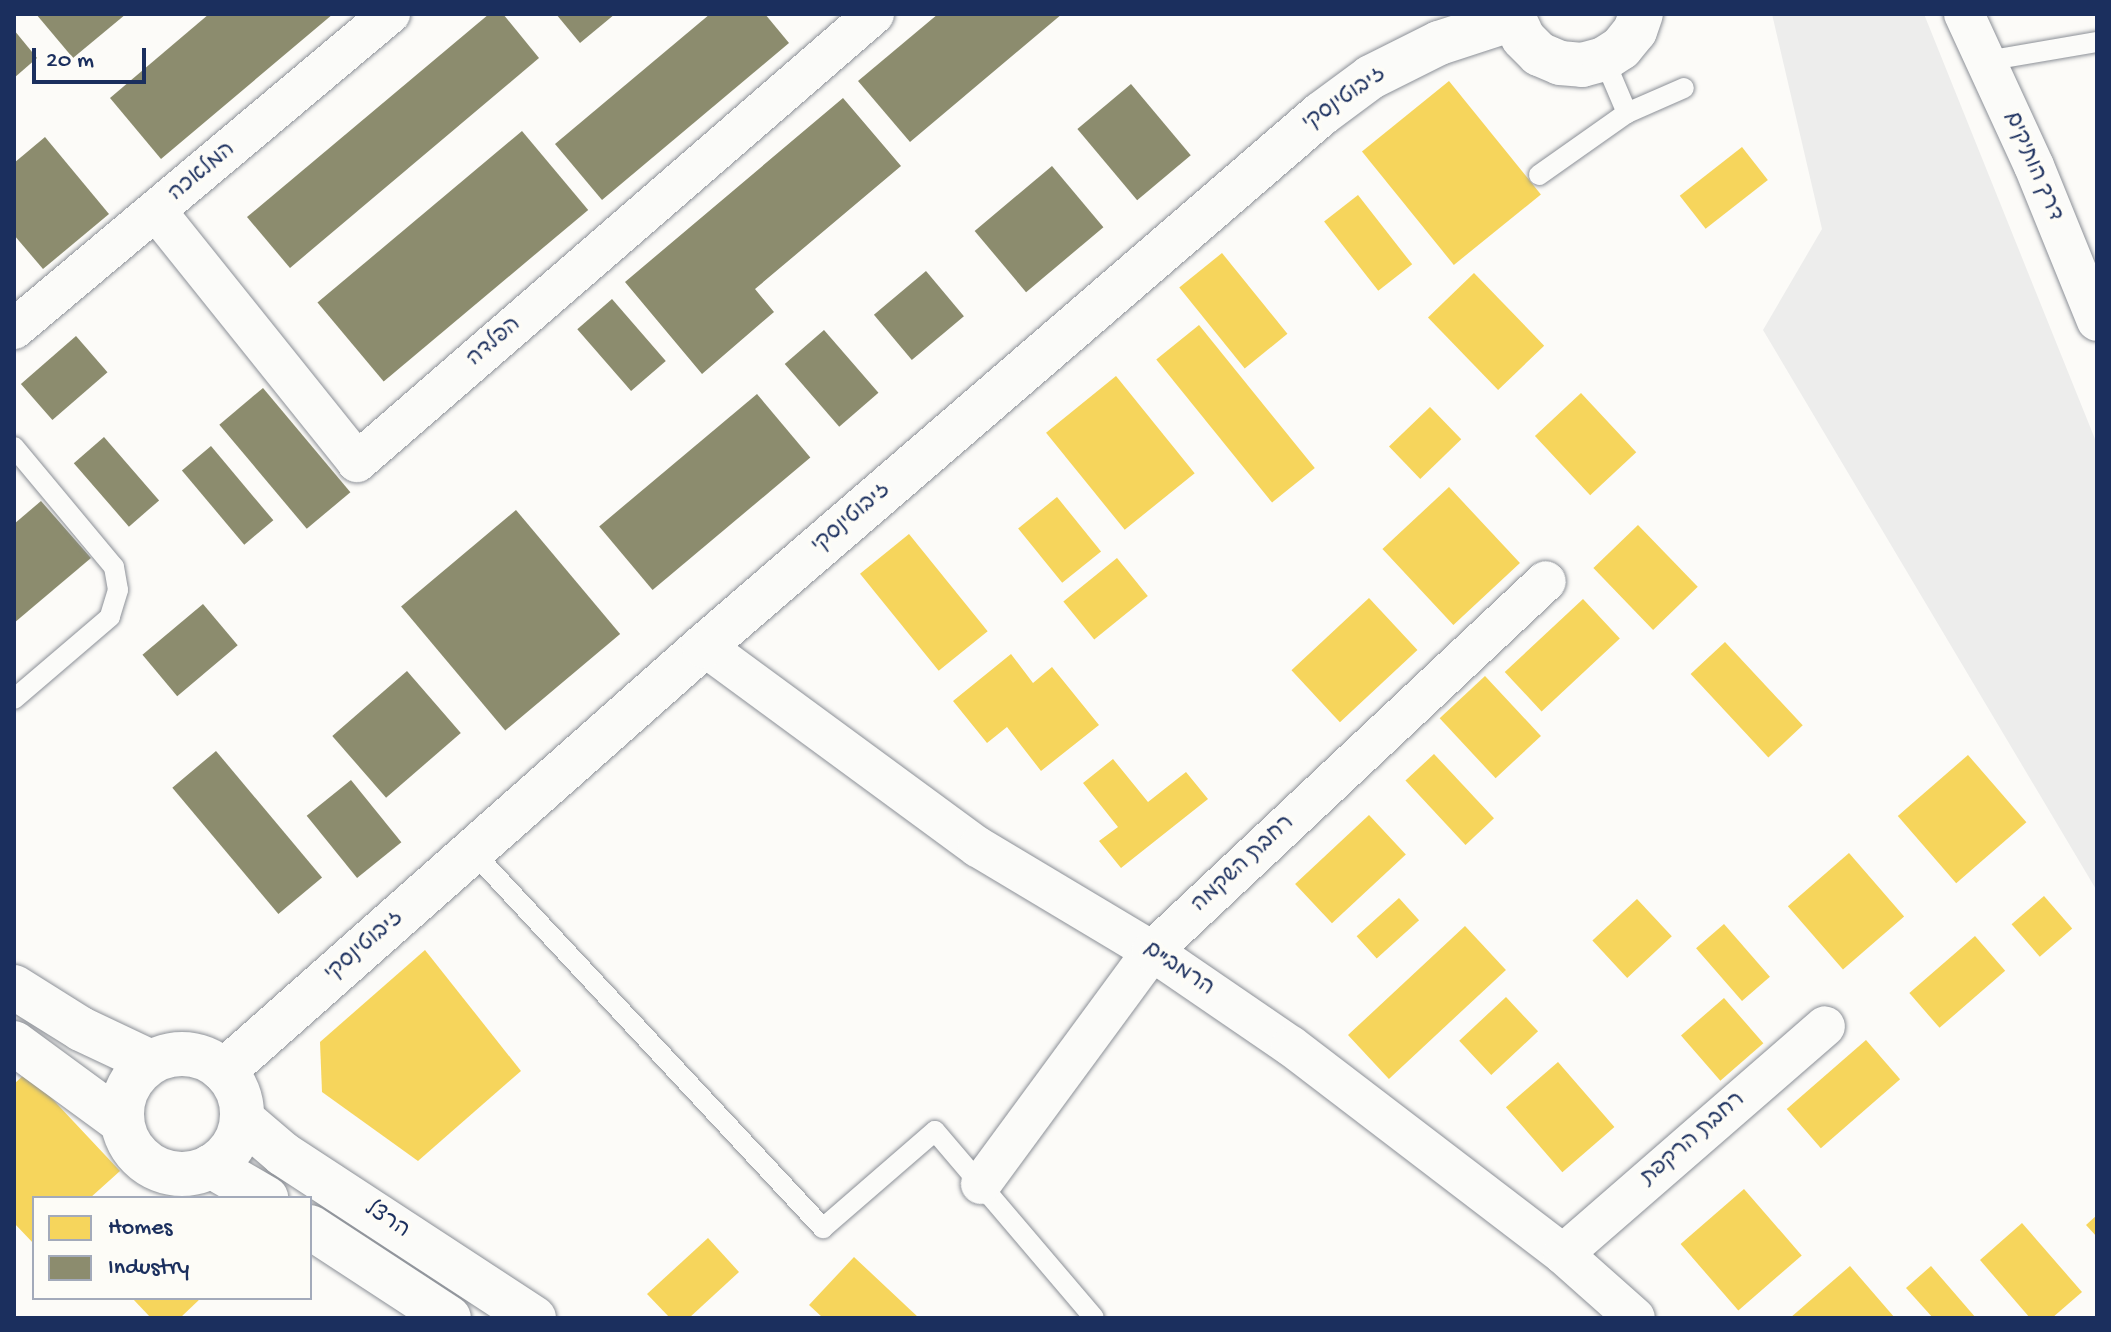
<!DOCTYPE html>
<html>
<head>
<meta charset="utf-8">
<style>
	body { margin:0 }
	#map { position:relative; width:2111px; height:1332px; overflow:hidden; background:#fcfbf8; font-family:"Gochi Hand","Playpen Sans Hebrew",sans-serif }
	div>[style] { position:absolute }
	.green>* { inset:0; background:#ededec }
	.homes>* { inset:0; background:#f6d55c; transform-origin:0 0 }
	.industry>* { inset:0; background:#8c8c6e; transform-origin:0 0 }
	.roads { filter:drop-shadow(0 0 2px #8c9097) drop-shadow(0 0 2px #8c9097) }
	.service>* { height:20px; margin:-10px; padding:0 10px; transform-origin:10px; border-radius:10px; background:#fbfbf9 }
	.minor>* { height:40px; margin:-20px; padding:0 20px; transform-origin:20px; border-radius:20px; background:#fbfbf9 }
	.tertiary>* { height:44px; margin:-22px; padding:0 22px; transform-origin:22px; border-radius:22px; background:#fbfbf9 }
	.secondary>* { height:44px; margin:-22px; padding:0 22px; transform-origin:22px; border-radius:22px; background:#fbfbf9 }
	.secondary>.ring { margin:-22px; padding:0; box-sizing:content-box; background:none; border:44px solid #fbfbf9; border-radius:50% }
	span { translate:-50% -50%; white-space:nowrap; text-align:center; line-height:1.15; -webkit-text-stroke:8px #fdfcf7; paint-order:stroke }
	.street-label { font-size:22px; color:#1b2f5e }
	.frame { position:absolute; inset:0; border:16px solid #1b2f5e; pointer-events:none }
	.legend { position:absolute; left:32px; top:1196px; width:280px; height:104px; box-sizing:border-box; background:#fdfcf7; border:2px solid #a3aaba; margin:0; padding:10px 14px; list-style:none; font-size:24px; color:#1b2f5e }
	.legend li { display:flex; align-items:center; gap:16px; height:40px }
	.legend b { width:40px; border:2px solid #a3aaba }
	.scale { position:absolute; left:32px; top:48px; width:114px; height:36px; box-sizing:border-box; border:4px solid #1b2f5e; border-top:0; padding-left:10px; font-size:24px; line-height:28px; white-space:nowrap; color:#1b2f5e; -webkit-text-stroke:6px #fdfcf7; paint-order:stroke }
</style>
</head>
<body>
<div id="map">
	<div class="green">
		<div style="clip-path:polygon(1772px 14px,1924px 14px,2097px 444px,2097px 891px,1763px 330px,1822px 229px)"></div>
	</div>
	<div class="homes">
		<div style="left:1449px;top:81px;width:146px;height:112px;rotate:51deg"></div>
		<div style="left:1742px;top:147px;width:42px;height:79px;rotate:52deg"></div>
		<div style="left:1358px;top:195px;width:88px;height:43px;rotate:52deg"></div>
		<div style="left:1222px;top:253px;width:104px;height:55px;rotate:51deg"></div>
		<div style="left:1474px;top:273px;width:101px;height:64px;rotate:46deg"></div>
		<div style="left:1199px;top:325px;width:184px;height:55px;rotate:51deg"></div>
		<div style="left:1116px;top:376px;width:125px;height:90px;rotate:51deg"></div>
		<div style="left:1581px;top:393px;width:81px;height:63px;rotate:47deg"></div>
		<div style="left:1430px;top:407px;width:45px;height:57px;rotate:46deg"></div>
		<div style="left:1449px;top:487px;width:104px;height:91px;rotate:47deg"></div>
		<div style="left:1057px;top:497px;width:70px;height:50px;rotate:51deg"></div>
		<div style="left:1638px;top:525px;width:86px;height:62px;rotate:46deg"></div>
		<div style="left:909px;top:534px;width:125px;height:63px;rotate:51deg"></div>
		<div style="left:1117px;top:558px;width:49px;height:69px;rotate:51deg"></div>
		<div style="left:1369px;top:598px;width:71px;height:106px;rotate:47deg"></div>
		<div style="left:1583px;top:599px;width:54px;height:107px;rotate:47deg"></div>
		<div style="left:1725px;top:642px;width:114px;height:47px;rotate:47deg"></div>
		<div style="clip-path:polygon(1011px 654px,1033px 683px,1052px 667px,1099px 725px,1041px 771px,1007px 727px,987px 743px,953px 701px)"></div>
		<div style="left:1485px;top:676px;width:82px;height:62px;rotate:47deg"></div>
		<div style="left:1434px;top:754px;width:88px;height:39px;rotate:47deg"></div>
		<div style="left:1968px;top:755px;width:89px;height:93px;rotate:49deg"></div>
		<div style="clip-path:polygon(1113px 759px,1148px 802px,1186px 772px,1208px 799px,1121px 868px,1099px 841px,1118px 827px,1083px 783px)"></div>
		<div style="left:1369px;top:815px;width:54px;height:101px;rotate:47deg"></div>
		<div style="left:1849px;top:853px;width:84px;height:81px;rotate:49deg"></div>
		<div style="left:2044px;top:896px;width:43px;height:43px;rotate:49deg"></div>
		<div style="left:1399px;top:898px;width:30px;height:57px;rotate:48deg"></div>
		<div style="left:1637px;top:899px;width:51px;height:61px;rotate:47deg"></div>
		<div style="left:1724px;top:924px;width:70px;height:37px;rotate:49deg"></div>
		<div style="left:1465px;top:926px;width:60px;height:160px;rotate:47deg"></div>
		<div style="left:1975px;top:936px;width:46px;height:87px;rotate:49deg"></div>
		<div style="clip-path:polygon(425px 950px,521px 1071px,418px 1161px,322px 1092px,320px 1042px)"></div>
		<div style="left:1506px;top:997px;width:47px;height:64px;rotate:47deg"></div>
		<div style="left:1724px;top:998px;width:60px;height:57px;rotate:49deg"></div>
		<div style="left:1866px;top:1040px;width:52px;height:105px;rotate:49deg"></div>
		<div style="left:1558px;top:1062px;width:86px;height:69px;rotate:49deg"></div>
		<div style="clip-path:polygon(27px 1072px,120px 1171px,90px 1198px,34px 1198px,34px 1244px,14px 1223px,14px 1084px)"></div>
		<div style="left:1744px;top:1189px;width:88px;height:84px;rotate:49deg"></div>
		<div style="clip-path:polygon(2097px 1215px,2097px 1237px,2086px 1225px)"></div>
		<div style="clip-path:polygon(2022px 1223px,2082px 1292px,2052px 1318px,2030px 1318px,1980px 1260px)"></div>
		<div style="clip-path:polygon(708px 1238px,739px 1272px,689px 1318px,670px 1318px,647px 1294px)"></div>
		<div style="clip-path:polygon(854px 1257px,919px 1318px,823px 1318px,809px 1305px)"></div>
		<div style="clip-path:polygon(1850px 1266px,1895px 1318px,1790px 1318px)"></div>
		<div style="clip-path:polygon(1931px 1266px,1976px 1318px,1933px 1318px,1906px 1288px)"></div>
		<div style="clip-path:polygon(132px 1298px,201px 1298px,180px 1318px,151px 1318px)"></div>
	</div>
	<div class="industry">
		<div style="clip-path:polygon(36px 14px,126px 14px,73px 58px)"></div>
		<div style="clip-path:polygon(209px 14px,333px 14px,161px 159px,110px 98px)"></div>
		<div style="clip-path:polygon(489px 14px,503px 14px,539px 58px,290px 268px,247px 217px)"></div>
		<div style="clip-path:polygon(556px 14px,615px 14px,580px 43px)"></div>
		<div style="clip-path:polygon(710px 14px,765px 14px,789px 43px,602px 200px,555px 144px)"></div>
		<div style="clip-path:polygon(938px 14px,1062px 14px,910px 142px,858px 81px)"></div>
		<div style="clip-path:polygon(14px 30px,37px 58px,14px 78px)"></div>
		<div style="left:1131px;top:84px;width:93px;height:70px;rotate:50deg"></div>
		<div style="clip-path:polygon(843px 98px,901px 166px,755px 289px,774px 312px,702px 374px,625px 282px)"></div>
		<div style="left:522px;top:131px;width:103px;height:267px;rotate:50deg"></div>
		<div style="clip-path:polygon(45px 137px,109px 214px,43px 269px,14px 235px,14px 163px)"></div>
		<div style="left:1052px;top:166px;width:80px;height:101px;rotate:50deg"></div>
		<div style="left:926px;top:271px;width:59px;height:68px;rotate:50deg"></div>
		<div style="left:612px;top:299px;width:82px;height:46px;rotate:49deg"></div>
		<div style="left:824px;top:330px;width:83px;height:52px;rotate:49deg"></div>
		<div style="left:76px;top:336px;width:48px;height:73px;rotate:49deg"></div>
		<div style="left:263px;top:388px;width:136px;height:57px;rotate:50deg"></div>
		<div style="left:757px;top:394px;width:83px;height:206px;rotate:50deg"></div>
		<div style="left:104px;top:437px;width:84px;height:40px;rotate:49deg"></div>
		<div style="left:211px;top:446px;width:97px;height:38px;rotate:50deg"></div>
		<div style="clip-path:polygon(41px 501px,91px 558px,14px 623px,14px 524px)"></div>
		<div style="left:516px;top:510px;width:162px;height:150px;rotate:50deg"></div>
		<div style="left:203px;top:604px;width:54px;height:79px;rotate:50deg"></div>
		<div style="left:407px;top:671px;width:82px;height:99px;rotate:49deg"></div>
		<div style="left:216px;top:751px;width:165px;height:57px;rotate:50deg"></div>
		<div style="left:351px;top:780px;width:80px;height:57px;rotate:51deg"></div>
	</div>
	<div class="roads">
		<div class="service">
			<div style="left:1604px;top:59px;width:59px;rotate:66.9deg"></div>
			<div style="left:1986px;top:61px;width:113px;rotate:-9.7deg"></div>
			<div style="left:1539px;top:175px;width:108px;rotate:-35.2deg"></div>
			<div style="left:1627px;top:113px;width:62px;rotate:-23.7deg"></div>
			<div style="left:14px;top:447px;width:156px;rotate:50.2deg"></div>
			<div style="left:114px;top:567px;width:23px;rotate:80deg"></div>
			<div style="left:118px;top:590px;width:28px;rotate:107deg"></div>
			<div style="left:110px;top:617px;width:126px;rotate:139.5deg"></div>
			<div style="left:473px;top:852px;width:514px;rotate:47.05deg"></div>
			<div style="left:823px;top:1228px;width:148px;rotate:-40.9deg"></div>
			<div style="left:935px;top:1131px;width:245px;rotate:49.6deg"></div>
		</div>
		<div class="minor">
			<div style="left:1964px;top:14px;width:167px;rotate:65.3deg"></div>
			<div style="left:2034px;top:166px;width:167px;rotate:67.9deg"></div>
			<div style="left:157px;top:212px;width:320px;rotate:51.3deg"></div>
			<div style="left:357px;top:462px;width:684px;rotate:-40.91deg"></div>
			<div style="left:14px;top:329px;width:491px;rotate:-40deg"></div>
			<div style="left:704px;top:646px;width:340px;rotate:36.3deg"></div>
			<div style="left:978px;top:847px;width:203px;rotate:30.9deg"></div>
			<div style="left:1152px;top:951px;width:168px;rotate:34.4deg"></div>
			<div style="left:1291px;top:1046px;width:342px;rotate:37.4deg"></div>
			<div style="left:1563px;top:1254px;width:96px;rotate:41.6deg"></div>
			<div style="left:981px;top:1184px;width:289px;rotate:-53.7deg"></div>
			<div style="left:1152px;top:951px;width:540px;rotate:-43.2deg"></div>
			<div style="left:1563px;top:1254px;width:347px;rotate:-41deg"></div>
		</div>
		<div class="tertiary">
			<div style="left:1512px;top:14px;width:26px;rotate:65deg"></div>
			<div style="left:1523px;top:38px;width:23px;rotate:45deg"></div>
			<div style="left:1539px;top:54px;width:23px;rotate:23deg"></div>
			<div style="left:1560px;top:63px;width:22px;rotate:5deg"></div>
			<div style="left:1582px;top:65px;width:23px;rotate:-15deg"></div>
			<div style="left:1604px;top:59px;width:20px;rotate:-33deg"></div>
			<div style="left:1621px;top:48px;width:22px;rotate:-51deg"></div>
			<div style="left:1635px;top:31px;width:18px;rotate:-71deg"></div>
			<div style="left:224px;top:1071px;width:641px;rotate:-41.52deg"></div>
			<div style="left:704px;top:646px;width:815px;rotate:-40.77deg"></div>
			<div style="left:1321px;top:114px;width:62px;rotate:-36.5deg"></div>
			<div style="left:1371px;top:77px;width:76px;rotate:-26.6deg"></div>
			<div style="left:1439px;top:43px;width:78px;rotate:-18deg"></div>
		</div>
		<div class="secondary">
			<div style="left:14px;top:987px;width:79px;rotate:32.1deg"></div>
			<div style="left:81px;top:1029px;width:77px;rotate:25.2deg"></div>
			<div style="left:14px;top:1043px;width:134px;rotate:36.2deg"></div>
			<div class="ring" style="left:122px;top:1054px;width:76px;height:76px"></div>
			<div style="left:242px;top:1119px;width:54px;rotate:40.5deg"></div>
			<div style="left:283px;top:1154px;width:300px;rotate:33.2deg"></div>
			<div style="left:211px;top:1166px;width:64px;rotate:30.2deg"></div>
			<div style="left:310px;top:1227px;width:166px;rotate:33.2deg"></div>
		</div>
	</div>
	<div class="street-label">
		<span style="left:1345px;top:100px;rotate:-35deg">ז'בוטינסקי</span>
		<span style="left:2032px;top:167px;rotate:67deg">דרך הותיקים</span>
		<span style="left:203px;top:173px;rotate:-40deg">המלאכה</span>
		<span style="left:495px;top:343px;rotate:-41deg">הפלדה</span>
		<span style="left:852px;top:519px;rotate:-41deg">ז'בוטינסקי</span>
		<span style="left:1244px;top:865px;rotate:-43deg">רחבת השקמה</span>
		<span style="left:365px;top:947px;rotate:-41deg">ז'בוטינסקי</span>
		<span style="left:1178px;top:970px;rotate:34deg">הרמב"ם</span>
		<span style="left:1694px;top:1140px;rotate:-41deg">רחבת הרקפת</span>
		<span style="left:386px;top:1221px;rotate:33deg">הרצל</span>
	</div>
	<div class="frame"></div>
	<ul class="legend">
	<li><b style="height:22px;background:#f6d55c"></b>Homes</li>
	<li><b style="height:22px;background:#8c8c6e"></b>Industry</li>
	</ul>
	<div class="scale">20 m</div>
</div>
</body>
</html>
